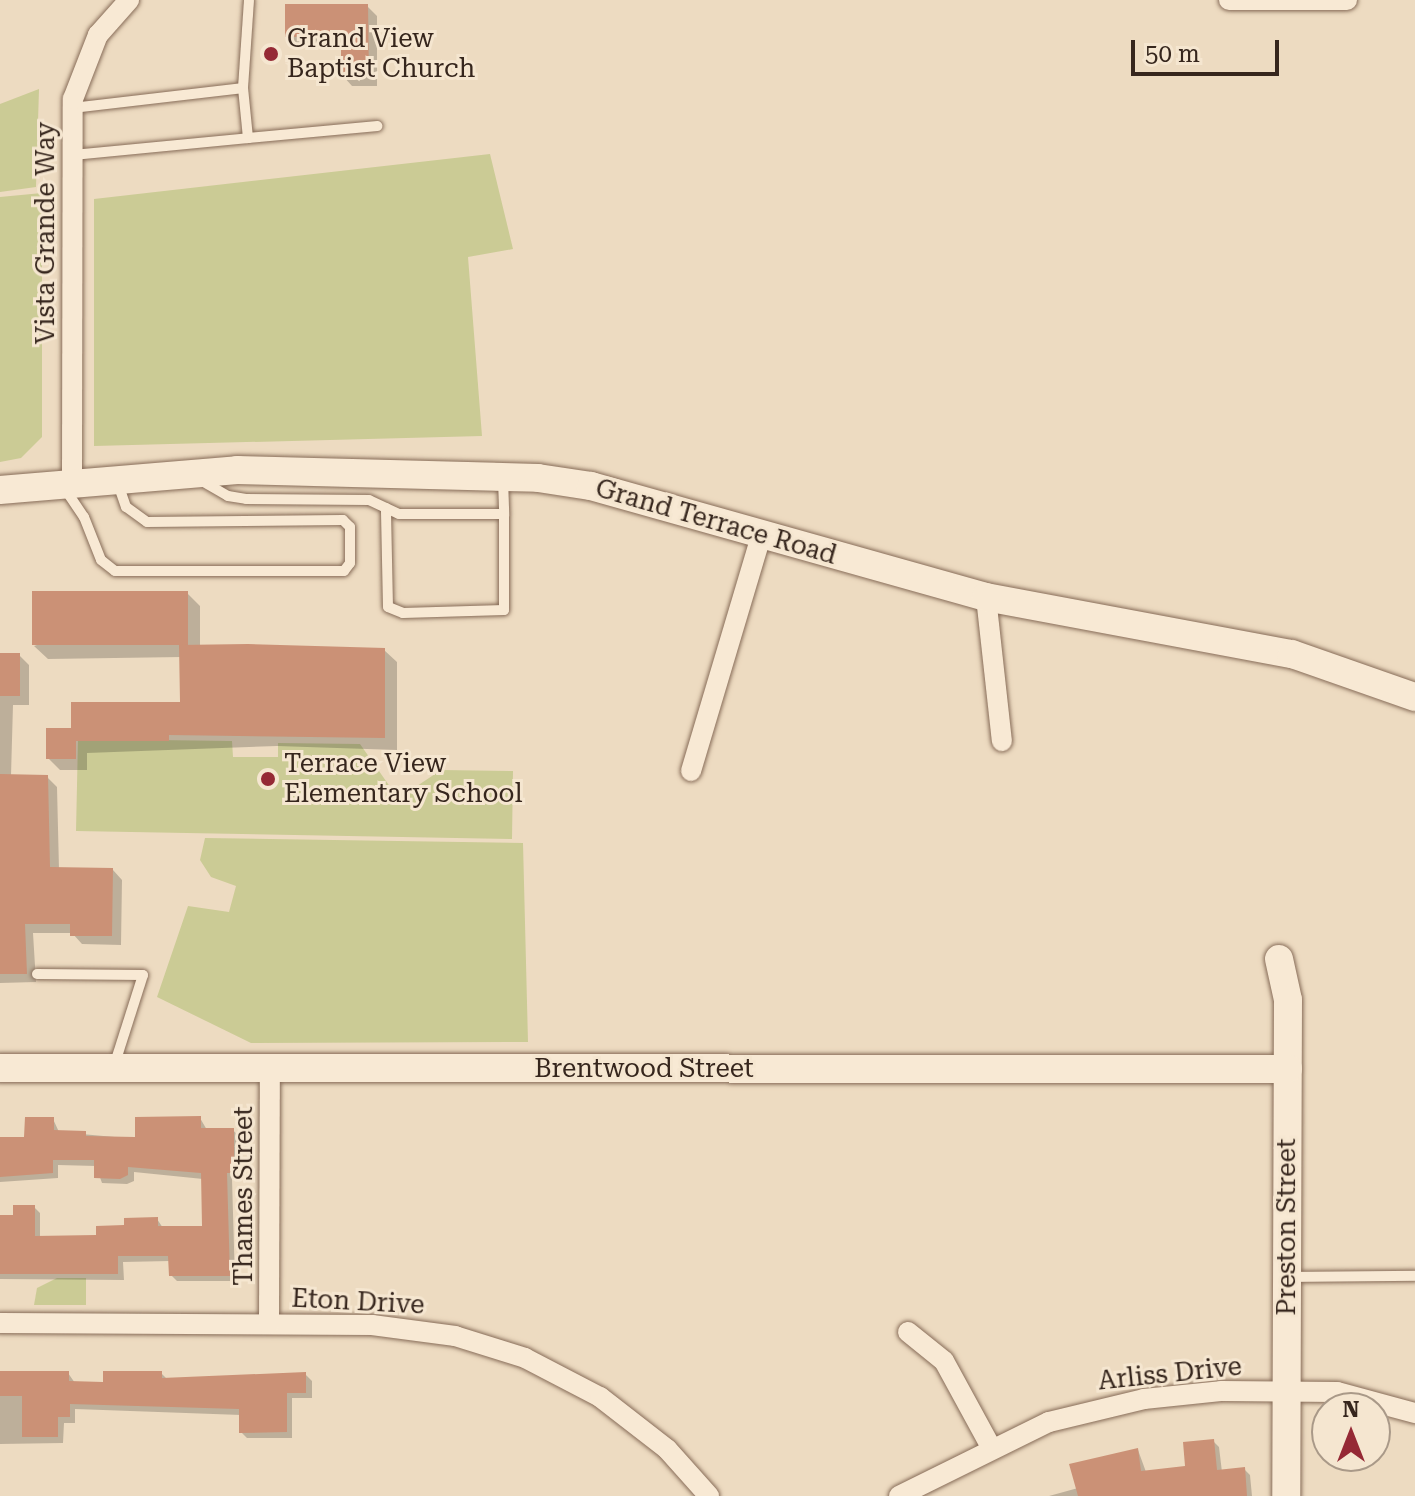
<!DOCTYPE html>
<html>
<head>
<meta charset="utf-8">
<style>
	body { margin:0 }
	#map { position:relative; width:1415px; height:1496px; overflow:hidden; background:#eddbc1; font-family:"Roboto Serif",serif }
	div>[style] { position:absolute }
	.green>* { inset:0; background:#cbcb95 }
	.shadow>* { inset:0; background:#0003 }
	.building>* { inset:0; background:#cb9176; transform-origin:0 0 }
	.roads { filter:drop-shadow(0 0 2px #876c58) drop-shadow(0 0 2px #876c58) }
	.lane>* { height:10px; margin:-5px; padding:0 5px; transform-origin:5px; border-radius:5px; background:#f8e9d4 }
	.street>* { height:20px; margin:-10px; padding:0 10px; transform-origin:10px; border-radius:10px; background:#f8e9d4 }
	.secondary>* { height:28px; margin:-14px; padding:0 14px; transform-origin:14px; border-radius:14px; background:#f8e9d4 }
	.dots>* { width:22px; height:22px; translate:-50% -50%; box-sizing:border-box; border:4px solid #f5e6d0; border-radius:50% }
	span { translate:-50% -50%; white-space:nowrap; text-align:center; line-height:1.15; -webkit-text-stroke:6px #f5e6d0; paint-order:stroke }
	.poi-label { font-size:26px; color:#36261d }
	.left { translate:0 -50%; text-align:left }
	.street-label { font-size:26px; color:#36261d }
	.north { position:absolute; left:1311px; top:1392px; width:80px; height:80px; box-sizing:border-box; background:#f5e6d0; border:2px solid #a99988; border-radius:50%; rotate:0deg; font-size:22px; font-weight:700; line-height:32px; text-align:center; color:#36261d }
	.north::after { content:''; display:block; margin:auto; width:28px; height:36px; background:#952935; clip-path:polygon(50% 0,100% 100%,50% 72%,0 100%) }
	.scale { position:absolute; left:1131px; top:40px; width:148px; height:36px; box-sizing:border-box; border:4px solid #36261d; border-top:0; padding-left:10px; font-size:24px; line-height:28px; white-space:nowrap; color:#36261d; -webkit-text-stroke:6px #f5e6d0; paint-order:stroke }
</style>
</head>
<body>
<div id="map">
	<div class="green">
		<div style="clip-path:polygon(39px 89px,36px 187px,0 192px,0 104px)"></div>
		<div style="clip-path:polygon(490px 154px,513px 249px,468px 257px,482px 436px,94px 446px,94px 199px)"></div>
		<div style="clip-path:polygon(42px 193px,42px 437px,21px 458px,0 462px,0 197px)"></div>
		<div style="clip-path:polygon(78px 739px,232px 741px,233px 757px,278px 757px,278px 743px,360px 744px,393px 791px,411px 790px,441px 770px,513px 771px,512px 839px,76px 831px)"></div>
		<div style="clip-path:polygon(205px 838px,523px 843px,528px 1042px,251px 1043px,157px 997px,188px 906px,229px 912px,236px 886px,211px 877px,200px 860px)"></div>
		<div style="clip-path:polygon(57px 1278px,86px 1278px,86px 1305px,34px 1305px,37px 1288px)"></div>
	</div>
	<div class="shadow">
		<div style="clip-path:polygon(367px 6px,377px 16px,377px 86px,352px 86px,343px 76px,343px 45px,297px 46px,287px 36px)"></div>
		<div style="clip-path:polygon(187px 593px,200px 606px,200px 647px,384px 650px,397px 662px,397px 750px,277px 746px,87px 753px,87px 770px,60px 770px,48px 758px,73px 730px,182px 704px,182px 657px,48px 659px,34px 646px)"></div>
		<div style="clip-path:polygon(0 655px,19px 655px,29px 665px,29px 705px,13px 705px,11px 776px,47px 777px,57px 787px,59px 869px,113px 870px,122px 880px,121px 945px,82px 944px,72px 933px,33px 933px,36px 982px,0 983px)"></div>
		<div style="clip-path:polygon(200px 1118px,207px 1130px,233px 1130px,239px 1137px,239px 1179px,232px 1179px,235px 1281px,177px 1281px,171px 1275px,170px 1261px,123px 1262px,124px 1280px,0 1279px,0 1217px,15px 1217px,34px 1207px,40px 1213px,40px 1238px,99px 1237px,157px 1219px,163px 1228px,204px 1228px,203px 1179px,134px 1172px,134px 1181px,127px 1184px,102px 1183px,96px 1166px,58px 1165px,58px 1178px,0 1182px,0 1139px,26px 1139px,53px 1119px,59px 1132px,137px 1139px)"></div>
		<div style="clip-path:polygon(0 1373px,68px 1373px,75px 1383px,105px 1384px,161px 1373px,168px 1380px,305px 1374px,312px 1381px,312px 1398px,292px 1398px,292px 1438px,247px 1438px,241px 1432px,241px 1415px,75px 1409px,75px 1423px,64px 1423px,63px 1443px,0 1444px)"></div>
		<div style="clip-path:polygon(1213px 1441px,1219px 1447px,1222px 1472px,1244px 1469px,1250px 1475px,1252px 1496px,1049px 1496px,1078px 1488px,1138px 1450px,1146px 1472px,1187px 1468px)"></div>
	</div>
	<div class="building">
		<div style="clip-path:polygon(285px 4px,368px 4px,369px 77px,341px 77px,341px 36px,285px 37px)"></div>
		<div style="left:188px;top:591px;width:54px;height:156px;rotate:90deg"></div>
		<div style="clip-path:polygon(248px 644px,385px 648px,385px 738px,169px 735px,169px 741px,76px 741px,76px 759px,46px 759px,46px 728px,71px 728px,71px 702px,180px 702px,179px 645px)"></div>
		<div style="left:0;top:653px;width:20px;height:43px"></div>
		<div style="clip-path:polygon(0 774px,48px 775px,50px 867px,113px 868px,112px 936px,70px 936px,70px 924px,25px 924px,27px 974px,0 974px)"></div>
		<div style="clip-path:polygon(201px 1116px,201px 1128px,234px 1128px,234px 1173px,227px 1173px,230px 1276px,169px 1276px,168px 1256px,118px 1256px,118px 1274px,0 1274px,0 1215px,13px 1215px,13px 1205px,35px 1205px,35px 1236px,96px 1235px,96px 1226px,124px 1225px,124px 1218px,158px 1217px,158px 1226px,202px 1226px,201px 1173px,128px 1167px,128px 1175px,120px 1179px,94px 1178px,94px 1160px,53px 1160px,53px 1173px,0 1177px,0 1137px,24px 1137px,25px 1117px,54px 1117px,54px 1130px,86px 1131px,86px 1136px,135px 1137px,135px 1117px)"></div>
		<div style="clip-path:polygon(0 1371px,69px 1371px,69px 1381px,103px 1382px,103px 1371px,162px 1371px,162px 1378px,306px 1372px,306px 1393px,287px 1393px,287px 1432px,239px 1433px,239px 1409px,70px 1404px,70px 1417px,58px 1417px,58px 1437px,22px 1437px,22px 1396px,0 1396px)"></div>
		<div style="clip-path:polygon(1214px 1439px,1217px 1470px,1245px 1467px,1247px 1496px,1078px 1496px,1069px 1464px,1138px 1448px,1141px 1471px,1185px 1466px,1183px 1442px)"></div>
	</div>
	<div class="roads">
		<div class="lane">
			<div style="left:73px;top:108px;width:171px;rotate:-6.7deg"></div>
			<div style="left:243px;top:88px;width:88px;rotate:-86.1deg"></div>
			<div style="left:248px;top:138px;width:130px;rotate:-5.3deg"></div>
			<div style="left:73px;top:155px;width:176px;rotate:-5.5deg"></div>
			<div style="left:248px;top:138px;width:50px;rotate:-95.7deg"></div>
			<div style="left:503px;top:479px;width:35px;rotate:88deg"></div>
			<div style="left:202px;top:481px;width:30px;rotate:30deg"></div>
			<div style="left:228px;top:496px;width:18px;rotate:9deg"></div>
			<div style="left:246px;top:499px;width:123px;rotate:0.5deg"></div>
			<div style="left:369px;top:500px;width:33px;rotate:25deg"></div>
			<div style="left:399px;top:514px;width:105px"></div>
			<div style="left:504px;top:514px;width:96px;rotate:90deg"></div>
			<div style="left:504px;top:610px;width:101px;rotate:178.3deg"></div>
			<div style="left:403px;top:613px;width:16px;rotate:-158deg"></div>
			<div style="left:388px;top:607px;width:99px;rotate:-91.2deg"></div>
			<div style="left:65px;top:489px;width:34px;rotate:56deg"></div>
			<div style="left:84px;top:517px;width:46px;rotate:68.4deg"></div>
			<div style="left:101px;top:560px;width:18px;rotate:38deg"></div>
			<div style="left:115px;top:571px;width:229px"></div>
			<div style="left:344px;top:571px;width:10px;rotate:-53deg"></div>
			<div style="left:350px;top:563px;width:36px;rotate:-90deg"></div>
			<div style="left:350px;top:527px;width:10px;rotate:-135deg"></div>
			<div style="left:343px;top:520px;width:196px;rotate:179.4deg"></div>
			<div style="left:147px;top:522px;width:26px;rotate:-144deg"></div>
			<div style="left:126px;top:507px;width:28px;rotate:-109deg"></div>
			<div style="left:37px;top:974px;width:106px;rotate:0.5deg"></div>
			<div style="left:143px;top:975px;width:96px;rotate:107.7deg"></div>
			<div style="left:1289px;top:1277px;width:126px;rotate:-0.5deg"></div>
		</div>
		<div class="street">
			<div style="left:1229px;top:0;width:118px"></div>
			<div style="left:72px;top:483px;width:384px;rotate:-89.9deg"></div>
			<div style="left:73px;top:99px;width:69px;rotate:-68.7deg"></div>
			<div style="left:98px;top:35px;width:47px;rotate:-48.5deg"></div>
			<div style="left:986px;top:597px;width:145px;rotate:83.7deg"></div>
			<div style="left:691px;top:771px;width:245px;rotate:-73.4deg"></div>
			<div style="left:0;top:1323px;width:372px;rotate:0.3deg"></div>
			<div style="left:372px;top:1325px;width:84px;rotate:7.5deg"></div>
			<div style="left:455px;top:1336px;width:73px;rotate:17.4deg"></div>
			<div style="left:525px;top:1358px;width:85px;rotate:27.5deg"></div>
			<div style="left:600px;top:1397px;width:85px;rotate:37.8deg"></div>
			<div style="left:667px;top:1449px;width:63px;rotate:48.2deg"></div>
			<div style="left:269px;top:1324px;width:256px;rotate:-89.8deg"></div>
			<div style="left:908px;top:1332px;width:46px;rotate:38.9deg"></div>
			<div style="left:944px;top:1361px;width:100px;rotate:61.4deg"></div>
			<div style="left:899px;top:1496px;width:167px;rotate:-26.3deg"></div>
			<div style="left:1049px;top:1422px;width:98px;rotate:-13.6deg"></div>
			<div style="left:1144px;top:1399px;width:77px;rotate:-5.9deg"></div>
			<div style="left:1221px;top:1391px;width:116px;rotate:0.5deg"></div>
			<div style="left:1337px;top:1392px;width:81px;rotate:15.1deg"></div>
		</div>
		<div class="secondary">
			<div style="left:0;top:490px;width:238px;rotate:-4.8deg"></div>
			<div style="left:237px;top:470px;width:301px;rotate:1.5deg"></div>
			<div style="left:538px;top:478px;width:54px;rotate:8.6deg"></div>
			<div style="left:591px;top:486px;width:410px;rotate:15.7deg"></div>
			<div style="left:986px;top:597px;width:311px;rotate:10.6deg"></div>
			<div style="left:1292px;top:654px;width:130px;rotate:19.3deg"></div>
			<div style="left:1279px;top:959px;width:42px;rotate:77.6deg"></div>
			<div style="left:1288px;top:1000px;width:496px;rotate:90.2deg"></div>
			<div style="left:0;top:1068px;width:1288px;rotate:0.04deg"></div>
		</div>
	</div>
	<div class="dots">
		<div style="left:271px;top:54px;background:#952935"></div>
		<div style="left:268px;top:779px;background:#952935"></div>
	</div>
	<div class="poi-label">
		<span class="left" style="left:287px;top:54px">Grand View<br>Baptist Church</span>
		<span class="left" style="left:284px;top:779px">Terrace View<br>Elementary School</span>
	</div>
	<div class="street-label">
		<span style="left:46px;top:233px;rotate:-90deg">Vista Grande Way</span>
		<span style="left:716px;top:522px;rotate:16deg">Grand Terrace Road</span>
		<span style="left:644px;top:1069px">Brentwood Street</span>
		<span style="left:244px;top:1196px;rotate:-90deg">Thames Street</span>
		<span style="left:1287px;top:1227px;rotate:-90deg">Preston Street</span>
		<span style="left:358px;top:1302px;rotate:3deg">Eton Drive</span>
		<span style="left:1170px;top:1374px;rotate:-6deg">Arliss Drive</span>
	</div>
	<div class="north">N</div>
	<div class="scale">50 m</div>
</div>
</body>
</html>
